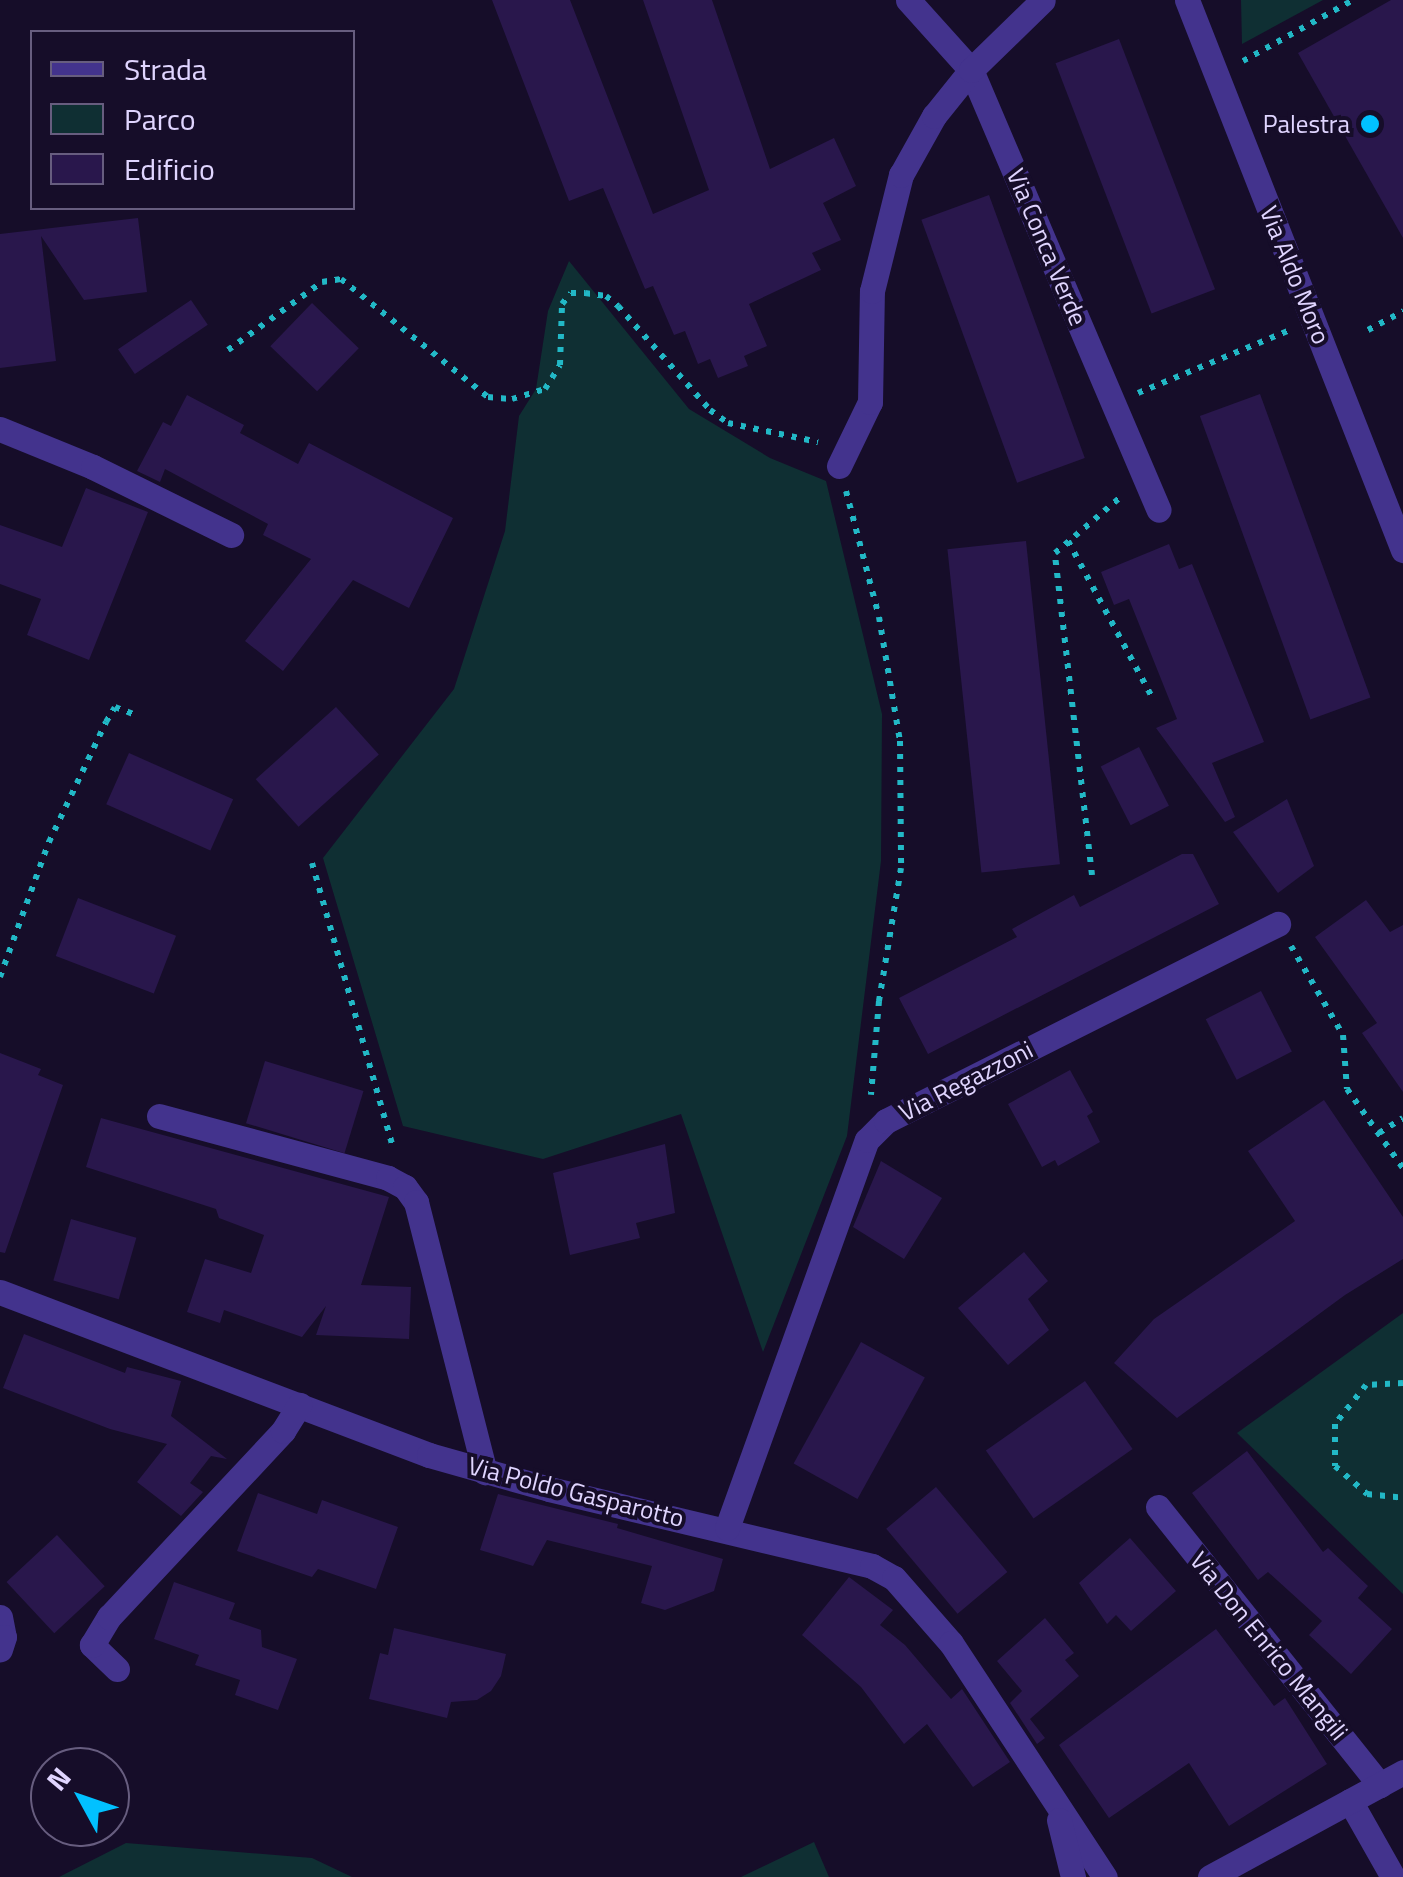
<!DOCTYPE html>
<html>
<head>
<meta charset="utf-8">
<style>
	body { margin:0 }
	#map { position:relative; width:1403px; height:1877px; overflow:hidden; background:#160d29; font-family:"Titillium Web",sans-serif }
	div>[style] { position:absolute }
	.green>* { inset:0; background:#0f2f33 }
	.building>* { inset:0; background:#29174c; transform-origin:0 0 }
	.path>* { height:6px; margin-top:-3px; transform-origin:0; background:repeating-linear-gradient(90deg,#22b8c6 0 5px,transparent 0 13px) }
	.minor>* { height:25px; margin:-12.5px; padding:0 12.5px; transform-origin:12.5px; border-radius:12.5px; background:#43338d }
	.dots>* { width:28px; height:28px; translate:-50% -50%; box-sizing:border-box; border:5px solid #160d29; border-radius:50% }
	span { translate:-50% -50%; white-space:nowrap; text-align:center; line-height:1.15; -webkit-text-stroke:8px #160d29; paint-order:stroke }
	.poi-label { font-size:25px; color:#e0d5ff }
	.right { translate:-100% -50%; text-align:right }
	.street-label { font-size:25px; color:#e0d5ff }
	.legend { position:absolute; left:30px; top:30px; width:325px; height:180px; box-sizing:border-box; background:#160d29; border:2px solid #675d7f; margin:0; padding:12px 18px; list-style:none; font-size:30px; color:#e0d5ff }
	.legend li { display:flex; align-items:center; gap:20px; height:50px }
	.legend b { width:50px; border:2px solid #675d7f }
	.north { position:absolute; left:30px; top:1747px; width:100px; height:100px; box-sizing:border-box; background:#160d29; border:2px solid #675d7f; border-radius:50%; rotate:310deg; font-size:28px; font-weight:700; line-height:40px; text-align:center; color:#e0d5ff }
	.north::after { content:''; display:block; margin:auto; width:35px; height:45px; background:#01c1ff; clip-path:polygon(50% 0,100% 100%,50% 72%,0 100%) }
</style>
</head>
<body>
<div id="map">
	<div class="green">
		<div style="clip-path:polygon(1241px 0,1323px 0,1242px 44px)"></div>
		<div style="clip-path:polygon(569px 261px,689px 409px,770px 458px,826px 481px,882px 714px,881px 861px,847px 1136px,763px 1352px,681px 1114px,543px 1159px,403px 1126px,323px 858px,454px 689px,505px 531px,519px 416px,536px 389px,548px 311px)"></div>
		<div style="clip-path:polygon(1403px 1313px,1403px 1594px,1237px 1433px)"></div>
		<div style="clip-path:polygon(814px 1842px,829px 1877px,741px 1877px)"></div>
		<div style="clip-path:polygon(126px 1843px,312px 1858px,352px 1877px,59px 1877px)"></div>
	</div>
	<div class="building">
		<div style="clip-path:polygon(492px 0,570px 0,653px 214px,709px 190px,643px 0,712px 0,770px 169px,834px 138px,856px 186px,823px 203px,841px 240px,812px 253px,821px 270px,749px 304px,767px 346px,744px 356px,748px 366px,718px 378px,710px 359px,698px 364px,685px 331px,674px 335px,653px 286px,645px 289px,603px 188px,569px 201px)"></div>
		<div style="clip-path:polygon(1391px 0,1403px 0,1403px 238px,1298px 53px)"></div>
		<div style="left:1119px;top:39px;width:268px;height:68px;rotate:69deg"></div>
		<div style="left:989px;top:195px;width:280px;height:72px;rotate:70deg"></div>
		<div style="clip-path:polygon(138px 218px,147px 292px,84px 300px,41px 236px,56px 361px,0 368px,0 234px)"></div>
		<div style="left:191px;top:300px;width:30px;height:88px;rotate:56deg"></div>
		<div style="left:312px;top:303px;width:65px;height:60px;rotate:44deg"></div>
		<div style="left:1260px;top:394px;width:323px;height:64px;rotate:70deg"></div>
		<div style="clip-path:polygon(187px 395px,244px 425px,240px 433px,298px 464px,309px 443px,453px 518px,409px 608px,353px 580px,283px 671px,245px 641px,311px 559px,263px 535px,268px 524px,165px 469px,160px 482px,137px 471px,163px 422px,171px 426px)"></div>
		<div style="clip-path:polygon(86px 488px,148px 512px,89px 660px,27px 635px,41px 599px,0 584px,0 525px,62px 547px)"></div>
		<div style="left:1026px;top:541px;width:325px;height:79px;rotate:84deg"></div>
		<div style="clip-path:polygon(1169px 544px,1179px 569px,1192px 564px,1264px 742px,1212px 763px,1235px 817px,1225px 822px,1156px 728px,1177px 719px,1129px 599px,1114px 605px,1101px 572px)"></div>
		<div style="left:336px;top:707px;width:64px;height:108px;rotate:48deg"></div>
		<div style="left:1139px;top:747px;width:66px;height:43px;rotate:63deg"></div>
		<div style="left:129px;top:753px;width:114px;height:56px;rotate:24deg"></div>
		<div style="clip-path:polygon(1287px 799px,1314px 866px,1278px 893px,1233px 832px)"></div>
		<div style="clip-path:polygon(1182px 854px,1193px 854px,1219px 904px,928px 1054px,899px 998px,1017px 937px,1012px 929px,1074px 895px,1080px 907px)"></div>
		<div style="left:78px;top:898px;width:105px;height:62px;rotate:21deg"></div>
		<div style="clip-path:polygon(1366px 900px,1390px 932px,1403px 925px,1403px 1092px,1362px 1033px,1377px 1023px,1315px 937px)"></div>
		<div style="left:1261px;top:991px;width:68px;height:62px;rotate:63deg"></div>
		<div style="clip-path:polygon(0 1053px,41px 1069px,38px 1075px,63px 1085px,5px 1253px,0 1252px)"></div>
		<div style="left:265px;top:1061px;width:103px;height:65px;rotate:17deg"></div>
		<div style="clip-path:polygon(1070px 1070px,1093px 1112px,1087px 1116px,1100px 1142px,1058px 1166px,1055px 1160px,1042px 1167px,1008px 1104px)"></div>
		<div style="clip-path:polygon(1324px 1100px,1403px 1217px,1403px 1259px,1345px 1295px,1177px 1418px,1114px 1363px,1154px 1319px,1295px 1221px,1248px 1151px)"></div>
		<div style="clip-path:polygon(101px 1118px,389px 1197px,361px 1285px,411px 1287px,409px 1339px,316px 1335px,326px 1306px,302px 1337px,224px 1310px,220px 1323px,187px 1312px,205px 1259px,251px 1273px,264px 1235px,219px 1218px,216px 1209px,86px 1167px)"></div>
		<div style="clip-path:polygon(665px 1144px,675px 1213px,636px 1223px,640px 1238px,570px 1255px,553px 1173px)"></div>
		<div style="clip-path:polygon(881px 1161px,942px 1198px,904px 1259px,853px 1227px)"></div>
		<div style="left:71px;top:1219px;width:68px;height:64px;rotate:16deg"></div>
		<div style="clip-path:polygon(1024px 1252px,1048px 1281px,1028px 1299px,1049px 1330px,1008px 1365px,958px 1308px)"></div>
		<div style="clip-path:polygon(24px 1334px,125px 1373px,127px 1367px,181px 1381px,171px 1416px,227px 1459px,211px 1456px,190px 1483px,203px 1492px,181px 1516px,137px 1482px,167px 1444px,110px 1429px,3px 1388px)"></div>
		<div style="left:861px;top:1342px;width:73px;height:139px;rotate:29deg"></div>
		<div style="left:1085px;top:1381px;width:83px;height:121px;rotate:55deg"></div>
		<div style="clip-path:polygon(1247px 1451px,1323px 1552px,1328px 1548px,1368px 1586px,1358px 1598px,1392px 1629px,1351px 1674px,1309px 1635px,1322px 1621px,1268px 1572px,1258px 1580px,1192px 1493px)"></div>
		<div style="left:936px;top:1487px;width:111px;height:65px;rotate:50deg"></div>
		<div style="clip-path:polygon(258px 1493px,317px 1514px,322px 1500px,398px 1527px,376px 1589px,318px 1569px,312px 1577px,237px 1551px)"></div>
		<div style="clip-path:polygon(498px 1494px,618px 1524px,617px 1528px,723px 1559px,714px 1591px,665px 1610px,641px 1603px,652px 1566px,547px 1540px,533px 1566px,480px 1550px)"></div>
		<div style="left:57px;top:1535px;width:70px;height:69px;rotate:47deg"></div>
		<div style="clip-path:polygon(1130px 1538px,1176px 1591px,1131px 1631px,1116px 1615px,1107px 1624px,1079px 1583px)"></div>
		<div style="clip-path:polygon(849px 1577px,893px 1610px,880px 1625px,905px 1645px,951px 1699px,962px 1689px,1010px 1762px,973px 1787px,927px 1724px,904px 1744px,861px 1687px,802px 1635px)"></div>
		<div style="clip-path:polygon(174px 1582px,235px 1603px,229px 1619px,261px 1630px,262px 1647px,297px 1659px,278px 1710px,235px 1695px,240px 1680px,195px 1665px,199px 1655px,154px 1639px)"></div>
		<div style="clip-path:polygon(1045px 1618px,1074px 1653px,1065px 1660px,1079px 1676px,1030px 1719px,1045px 1738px,1037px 1744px,1010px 1703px,1022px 1691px,997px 1661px)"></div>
		<div style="clip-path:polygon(394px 1628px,506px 1654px,501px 1676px,491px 1691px,477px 1700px,451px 1702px,447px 1718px,369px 1699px,380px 1653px,388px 1655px)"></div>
		<div style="clip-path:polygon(1216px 1629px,1274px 1706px,1285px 1698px,1327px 1764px,1229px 1826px,1189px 1763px,1109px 1818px,1059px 1745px)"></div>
	</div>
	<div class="path">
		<div style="left:1243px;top:61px;width:126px;rotate:-29deg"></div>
		<div style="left:1368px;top:330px;width:40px;rotate:-28deg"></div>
		<div style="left:228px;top:350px;width:116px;rotate:-35.9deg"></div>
		<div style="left:322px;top:282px;width:19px;rotate:-9deg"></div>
		<div style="left:341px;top:279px;width:189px;rotate:38.8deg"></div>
		<div style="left:488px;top:397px;width:24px;rotate:5deg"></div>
		<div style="left:512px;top:399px;width:34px;rotate:-17deg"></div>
		<div style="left:545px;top:389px;width:28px;rotate:-58deg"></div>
		<div style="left:560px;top:365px;width:61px;rotate:-88.1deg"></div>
		<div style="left:562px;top:304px;width:14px;rotate:-51deg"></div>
		<div style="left:571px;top:293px;width:14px"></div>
		<div style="left:585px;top:293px;width:21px;rotate:8deg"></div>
		<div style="left:606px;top:296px;width:16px;rotate:40deg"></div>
		<div style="left:618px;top:306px;width:139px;rotate:48.5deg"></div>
		<div style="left:710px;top:410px;width:22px;rotate:36deg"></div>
		<div style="left:728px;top:423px;width:92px;rotate:11.9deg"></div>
		<div style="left:1138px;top:393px;width:162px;rotate:-22.5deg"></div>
		<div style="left:846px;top:491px;width:130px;rotate:75.3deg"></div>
		<div style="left:879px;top:617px;width:126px;rotate:80.4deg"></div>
		<div style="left:900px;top:741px;width:127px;rotate:89.5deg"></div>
		<div style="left:901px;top:868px;width:135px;rotate:99.4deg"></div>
		<div style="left:879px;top:1001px;width:94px;rotate:94.9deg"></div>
		<div style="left:1068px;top:541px;width:177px;rotate:61.7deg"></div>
		<div style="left:312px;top:863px;width:298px;rotate:74.1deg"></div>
		<div style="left:1092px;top:875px;width:324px;rotate:-96.6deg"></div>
		<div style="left:1055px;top:553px;width:89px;rotate:-40.5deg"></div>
		<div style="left:1291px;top:946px;width:103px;rotate:59.7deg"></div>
		<div style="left:1343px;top:1035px;width:54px;rotate:85.8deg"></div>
		<div style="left:1347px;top:1089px;width:97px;rotate:54.7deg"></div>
		<div style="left:0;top:977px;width:144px;rotate:-70.1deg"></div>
		<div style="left:49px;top:842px;width:133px;rotate:-64.6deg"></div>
		<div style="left:106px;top:722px;width:17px;rotate:-59deg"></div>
		<div style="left:115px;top:707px;width:22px;rotate:21deg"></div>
		<div style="left:1379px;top:1133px;width:28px;rotate:-32deg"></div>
		<div style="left:1403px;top:1383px;width:37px;rotate:177deg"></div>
		<div style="left:1366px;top:1385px;width:50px;rotate:128.5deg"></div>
		<div style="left:1335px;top:1424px;width:42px;rotate:90deg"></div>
		<div style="left:1335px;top:1466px;width:43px;rotate:41.2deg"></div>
		<div style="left:1367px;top:1494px;width:36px;rotate:6deg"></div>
	</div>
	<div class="minor">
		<div style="left:908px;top:0;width:94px;rotate:48deg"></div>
		<div style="left:971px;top:70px;width:478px;rotate:66.9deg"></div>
		<div style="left:1187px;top:0;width:591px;rotate:68.56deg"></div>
		<div style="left:0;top:429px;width:100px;rotate:22.2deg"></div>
		<div style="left:93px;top:467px;width:154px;rotate:26.2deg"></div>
		<div style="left:839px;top:466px;width:71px;rotate:-64.2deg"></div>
		<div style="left:870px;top:402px;width:111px;rotate:-89deg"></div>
		<div style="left:872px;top:291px;width:120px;rotate:-76deg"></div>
		<div style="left:901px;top:175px;width:68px;rotate:-60.8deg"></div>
		<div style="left:934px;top:116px;width:59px;rotate:-51.2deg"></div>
		<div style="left:971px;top:70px;width:100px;rotate:-44.2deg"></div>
		<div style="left:159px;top:1116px;width:237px;rotate:15.1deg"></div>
		<div style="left:388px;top:1178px;width:19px;rotate:28deg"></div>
		<div style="left:405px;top:1187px;width:19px;rotate:54deg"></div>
		<div style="left:416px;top:1202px;width:279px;rotate:75.7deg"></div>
		<div style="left:0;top:1292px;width:459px;rotate:20.8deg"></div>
		<div style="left:429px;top:1455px;width:125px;rotate:15.8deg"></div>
		<div style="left:549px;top:1489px;width:332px;rotate:13.4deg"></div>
		<div style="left:872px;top:1566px;width:25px;rotate:29deg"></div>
		<div style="left:894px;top:1578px;width:86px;rotate:48.8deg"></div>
		<div style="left:951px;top:1643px;width:280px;rotate:56.7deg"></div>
		<div style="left:1158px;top:1507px;width:356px;rotate:51.4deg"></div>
		<div style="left:727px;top:1528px;width:412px;rotate:-70.2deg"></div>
		<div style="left:867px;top:1140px;width:27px;rotate:-45deg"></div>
		<div style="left:886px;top:1121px;width:439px;rotate:-26.7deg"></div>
		<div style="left:0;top:1617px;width:20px;rotate:79deg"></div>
		<div style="left:4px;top:1637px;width:13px;rotate:108deg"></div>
		<div style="left:117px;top:1669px;width:35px;rotate:-136deg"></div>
		<div style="left:92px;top:1645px;width:33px;rotate:-59deg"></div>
		<div style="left:109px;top:1617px;width:255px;rotate:-46.9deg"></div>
		<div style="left:283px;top:1431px;width:31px;rotate:-58deg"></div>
		<div style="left:1350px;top:1801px;width:87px;rotate:60.5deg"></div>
		<div style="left:1059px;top:1820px;width:59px;rotate:76.2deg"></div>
		<div style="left:1210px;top:1877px;width:220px;rotate:-28.5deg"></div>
	</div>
	<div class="dots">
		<div style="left:1370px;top:124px;background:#01c1ff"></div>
	</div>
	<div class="poi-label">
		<span class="right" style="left:1350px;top:124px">Palestra</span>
	</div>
	<div class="street-label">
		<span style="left:1047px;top:247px;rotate:67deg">Via Conca Verde</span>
		<span style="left:1295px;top:275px;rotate:68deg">Via Aldo Moro</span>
		<span style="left:966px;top:1081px;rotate:-27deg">Via Regazzoni</span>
		<span style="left:576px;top:1492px;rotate:14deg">Via Poldo Gasparotto</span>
		<span style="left:1269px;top:1646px;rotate:51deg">Via Don Enrico Mangili</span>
	</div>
	<ul class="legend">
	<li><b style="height:12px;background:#43338d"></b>Strada</li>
	<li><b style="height:28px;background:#0f2f33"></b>Parco</li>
	<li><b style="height:28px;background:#29174c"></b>Edificio</li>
	</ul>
	<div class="north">N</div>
</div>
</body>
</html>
